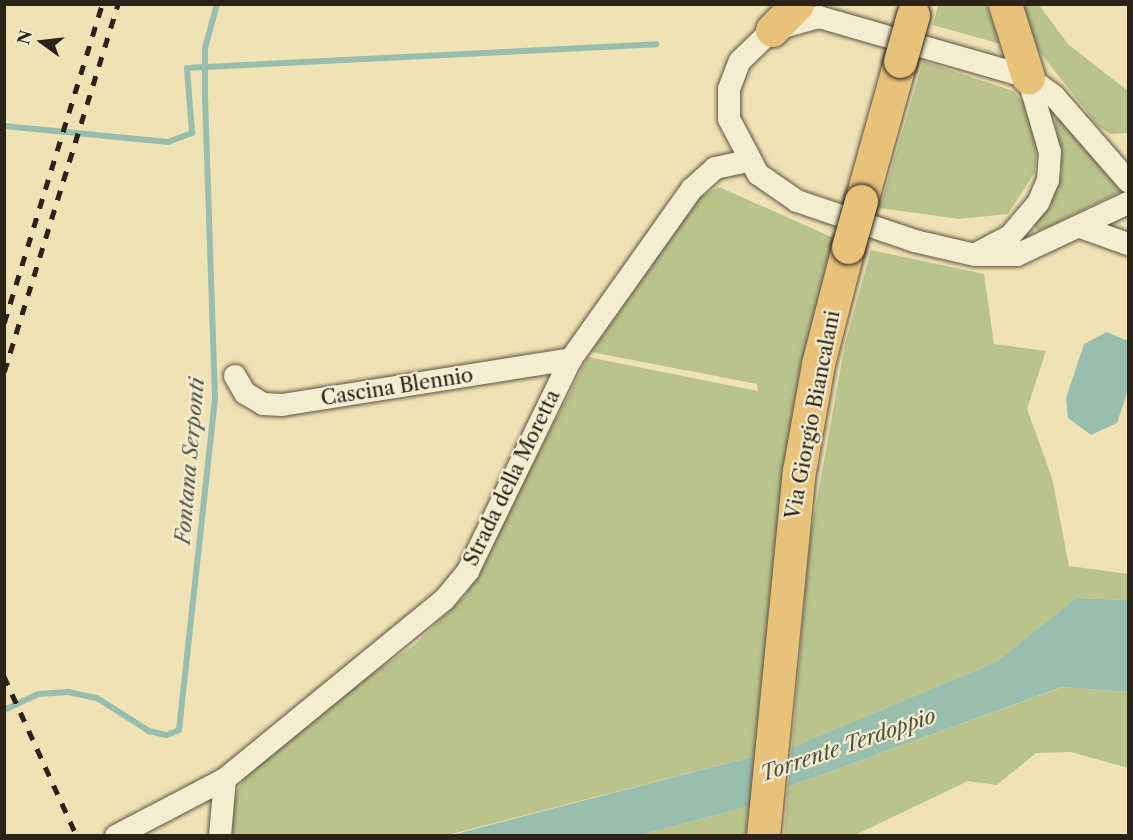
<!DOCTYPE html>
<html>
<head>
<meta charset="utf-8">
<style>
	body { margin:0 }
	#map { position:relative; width:1133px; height:840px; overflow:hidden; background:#efe3b6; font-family:"Libre Caslon Text",serif }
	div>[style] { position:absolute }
	.green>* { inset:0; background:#bbc38d }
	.water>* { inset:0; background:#9abead }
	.stream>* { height:6px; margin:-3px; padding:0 3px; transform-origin:3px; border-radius:3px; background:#9abead }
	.roads { filter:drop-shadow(0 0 2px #5d5340) drop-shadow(0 0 2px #5d5340) }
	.street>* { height:22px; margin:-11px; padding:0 11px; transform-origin:11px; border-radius:11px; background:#f5edd0 }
	.primary>* { height:33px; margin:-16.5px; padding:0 16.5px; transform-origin:16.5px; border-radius:16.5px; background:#e8c27b }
	.rail>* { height:4.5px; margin-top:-2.25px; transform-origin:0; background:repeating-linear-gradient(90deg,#2c2318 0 10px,transparent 0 20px) }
	.bridges { filter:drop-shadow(0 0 2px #2c2318) drop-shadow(0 0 2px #2c2318) }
	.primary-bridge>* { height:33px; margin:-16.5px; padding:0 16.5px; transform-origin:16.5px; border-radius:16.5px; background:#e8c27b }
	span { translate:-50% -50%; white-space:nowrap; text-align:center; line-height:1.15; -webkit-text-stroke:4.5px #f5edd0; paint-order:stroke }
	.street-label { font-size:20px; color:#2c2318 }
	.water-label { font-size:21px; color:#4d5245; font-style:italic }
	.frame { position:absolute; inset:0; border:6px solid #2c2318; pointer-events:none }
	.north { position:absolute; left:12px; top:12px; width:60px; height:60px; -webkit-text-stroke:4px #f5edd0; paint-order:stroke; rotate:285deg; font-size:16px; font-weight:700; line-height:24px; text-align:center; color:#2c2318 }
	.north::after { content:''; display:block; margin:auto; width:21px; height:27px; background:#2c2318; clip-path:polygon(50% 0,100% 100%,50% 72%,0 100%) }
</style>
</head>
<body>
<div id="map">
	<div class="green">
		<div style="clip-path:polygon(938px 5px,986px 5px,1001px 44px,933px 25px)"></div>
		<div style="clip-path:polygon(1018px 5px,1039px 5px,1068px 44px,1128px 91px,1128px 133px,1110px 134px,1098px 126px,1036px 47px)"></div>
		<div style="clip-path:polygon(923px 61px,1013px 91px,1026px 105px,1037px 148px,1035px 172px,1008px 214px,959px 219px,880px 208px)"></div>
		<div style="clip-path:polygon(1061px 117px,1121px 186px,1120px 192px,1039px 231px,1033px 226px,1050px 204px,1062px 171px,1055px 120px)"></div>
		<div style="clip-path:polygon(719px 187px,836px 239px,784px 474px,755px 756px,448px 835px,229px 836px,230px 806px,245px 776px,330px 702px,413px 646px,465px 596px,588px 357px,758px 391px,757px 384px,591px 352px,700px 197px)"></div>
		<div style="clip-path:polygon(871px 250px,984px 274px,994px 344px,1046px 351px,1027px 409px,1052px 478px,1069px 566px,1128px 574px,1128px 600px,1076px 598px,996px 662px,792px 747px,809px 544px,845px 344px)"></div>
		<div style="clip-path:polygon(1063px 687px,1128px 692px,1128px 768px,1071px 752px,1036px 753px,997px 785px,968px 781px,855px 835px,784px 836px,788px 787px)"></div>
		<div style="clip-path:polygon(750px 806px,746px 835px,640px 835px)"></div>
	</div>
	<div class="water">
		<div style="clip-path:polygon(1107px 332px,1128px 341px,1128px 390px,1117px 423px,1091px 435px,1068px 418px,1066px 398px,1084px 344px)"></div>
		<div style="clip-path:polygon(1076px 598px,1128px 600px,1128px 692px,1062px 687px,788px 787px,792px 747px,996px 662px)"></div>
		<div style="clip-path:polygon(755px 756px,750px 806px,640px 835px,448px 836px)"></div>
	</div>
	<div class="stream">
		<div style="left:4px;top:126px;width:165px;rotate:5.6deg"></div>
		<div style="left:168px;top:142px;width:26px;rotate:-21deg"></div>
		<div style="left:192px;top:133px;width:65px;rotate:-94.4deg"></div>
		<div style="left:187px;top:68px;width:470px;rotate:-2.9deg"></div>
		<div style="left:4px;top:710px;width:38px;rotate:-25deg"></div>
		<div style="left:39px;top:694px;width:29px;rotate:-4deg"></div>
		<div style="left:68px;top:692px;width:30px;rotate:12deg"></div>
		<div style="left:97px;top:698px;width:62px;rotate:32.4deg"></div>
		<div style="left:149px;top:731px;width:18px;rotate:13deg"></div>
		<div style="left:167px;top:735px;width:13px;rotate:-23deg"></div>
		<div style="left:179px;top:730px;width:334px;rotate:-83.8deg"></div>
		<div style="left:215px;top:398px;width:299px;rotate:-91.9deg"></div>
		<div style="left:205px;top:99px;width:51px;rotate:-90deg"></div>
		<div style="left:205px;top:48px;width:46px;rotate:-74.7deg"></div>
	</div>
	<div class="roads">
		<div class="street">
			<div style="left:819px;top:17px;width:217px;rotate:16deg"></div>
			<div style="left:1028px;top:77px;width:78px;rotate:73.7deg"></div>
			<div style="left:1050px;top:152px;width:28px;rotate:94deg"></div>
			<div style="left:1048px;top:180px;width:25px;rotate:113deg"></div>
			<div style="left:1038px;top:203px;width:43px;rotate:130.3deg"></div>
			<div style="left:1010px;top:236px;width:40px;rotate:152deg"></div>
			<div style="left:975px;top:255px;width:62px;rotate:-166.9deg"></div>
			<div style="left:915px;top:241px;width:125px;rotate:-161.3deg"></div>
			<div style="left:797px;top:201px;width:47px;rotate:-145.3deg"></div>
			<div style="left:758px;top:174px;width:62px;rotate:-117.8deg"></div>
			<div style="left:729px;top:119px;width:30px;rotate:-90deg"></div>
			<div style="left:729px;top:89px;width:30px;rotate:-69deg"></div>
			<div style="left:740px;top:61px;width:45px;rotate:-44.1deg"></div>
			<div style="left:772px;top:30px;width:49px;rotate:-15.5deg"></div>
			<div style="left:1028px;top:77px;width:32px;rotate:36deg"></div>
			<div style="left:1054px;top:96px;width:113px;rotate:49deg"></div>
			<div style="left:1083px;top:228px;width:48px;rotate:19.6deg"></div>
			<div style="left:980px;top:255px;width:37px"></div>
			<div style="left:1017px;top:255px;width:123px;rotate:-25.1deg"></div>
			<div style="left:235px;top:376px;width:20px;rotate:60deg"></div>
			<div style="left:245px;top:393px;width:21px;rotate:31deg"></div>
			<div style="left:263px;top:404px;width:19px;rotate:3deg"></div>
			<div style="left:282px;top:405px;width:293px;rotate:-9deg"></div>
			<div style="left:116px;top:836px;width:123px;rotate:-27.6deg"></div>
			<div style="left:220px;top:836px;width:57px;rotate:-85deg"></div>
			<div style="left:225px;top:779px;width:283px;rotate:-39.3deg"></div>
			<div style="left:444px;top:600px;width:38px;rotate:-50deg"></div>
			<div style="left:468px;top:571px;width:236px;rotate:-64.1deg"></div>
			<div style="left:571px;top:359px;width:209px;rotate:-54.6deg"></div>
			<div style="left:692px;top:189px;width:31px;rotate:-42deg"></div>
			<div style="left:715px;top:168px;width:35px;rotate:-12deg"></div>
		</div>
		<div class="primary">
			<div style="left:1005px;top:4px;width:77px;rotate:72.5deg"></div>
			<div style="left:772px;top:30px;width:36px;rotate:-46deg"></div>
			<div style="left:861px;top:201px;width:145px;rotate:-74.4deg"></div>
			<div style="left:763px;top:836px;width:367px;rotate:-84.4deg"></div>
			<div style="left:799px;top:471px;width:109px;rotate:-79.9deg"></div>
			<div style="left:818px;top:364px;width:121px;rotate:-75.6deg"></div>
		</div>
	</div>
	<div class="rail">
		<div style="left:4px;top:323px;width:334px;rotate:-72.9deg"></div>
		<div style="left:4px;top:372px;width:385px;rotate:-72.8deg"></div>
		<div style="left:4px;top:676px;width:176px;rotate:65.5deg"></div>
	</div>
	<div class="bridges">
		<div class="primary-bridge">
			<div style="left:900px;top:61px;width:48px;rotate:-74.2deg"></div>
			<div style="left:848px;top:247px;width:48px;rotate:-74.2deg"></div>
		</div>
	</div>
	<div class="street-label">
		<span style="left:397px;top:387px;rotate:-9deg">Cascina Blennio</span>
		<span style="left:813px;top:415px;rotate:-79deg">Via Giorgio Biancalani</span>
		<span style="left:512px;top:478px;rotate:-64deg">Strada della Moretta</span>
	</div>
	<div class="water-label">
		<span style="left:190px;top:461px;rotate:-85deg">Fontana Serponti</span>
		<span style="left:848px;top:745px;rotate:-19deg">Torrente Terdoppio</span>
	</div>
	<div class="frame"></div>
	<div class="north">N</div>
</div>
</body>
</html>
